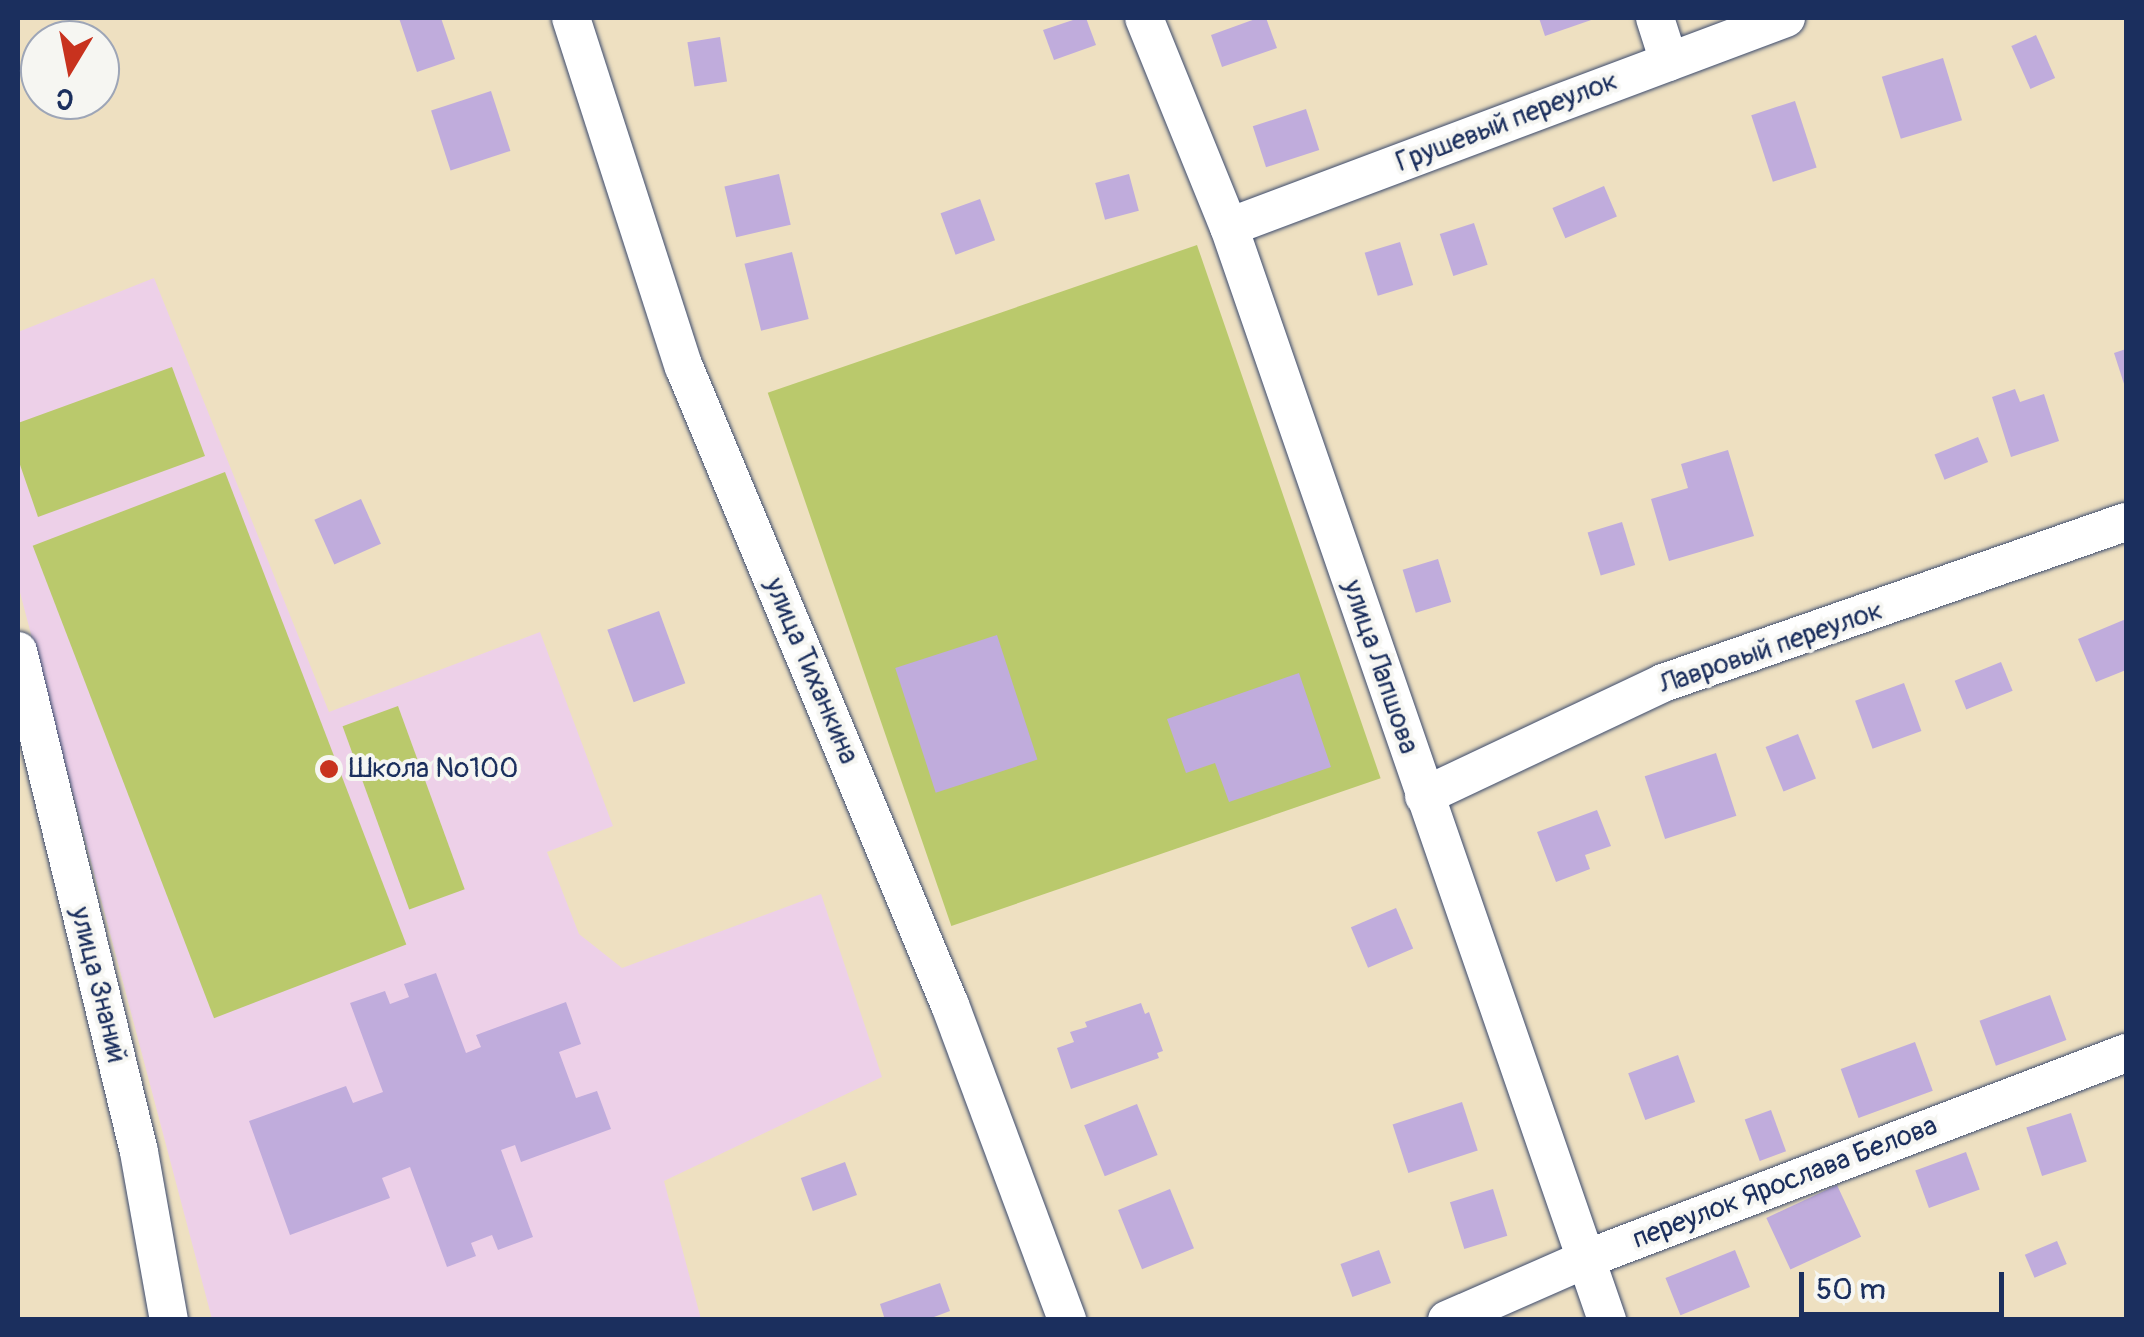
<!DOCTYPE html>
<html>
<head>
<meta charset="utf-8">
<style>
	body { margin:0 }
	#map { position:relative; width:2144px; height:1337px; overflow:hidden; background:#eee0c1; font-family:Pangolin,sans-serif }
	div>[style] { position:absolute }
	.built>* { inset:0; background:#edd0e8 }
	.green>* { inset:0; background:#bac96c; transform-origin:0 0 }
	.building>* { inset:0; background:#c0acdc; transform-origin:0 0 }
	.roads { filter:drop-shadow(0 0 2px #3b4a6d) drop-shadow(0 0 2px #3b4a6d) }
	.minor>* { height:38px; margin:-19px; padding:0 19px; transform-origin:19px; border-radius:19px; background:#fff }
	.dots>* { width:28px; height:28px; translate:-50% -50%; box-sizing:border-box; border:5px solid #f6f6f2; border-radius:50% }
	span { translate:-50% -50%; white-space:nowrap; text-align:center; line-height:1.15; -webkit-text-stroke:8px #f6f6f2; paint-order:stroke }
	.street-label { font-size:28px; color:#1b2f5e }
	.poi-label { font-size:28px; color:#1b2f5e }
	.left { translate:0 -50%; text-align:left }
	.frame { position:absolute; inset:0; border:20px solid #1b2f5e; pointer-events:none }
	.north { position:absolute; left:20px; top:20px; width:100px; height:100px; box-sizing:border-box; background:#f6f6f2; border:2px solid #9ea6b7; border-radius:50%; rotate:190deg; font-size:28px; font-weight:700; line-height:40px; text-align:center; color:#1b2f5e }
	.north::after { content:''; display:block; margin:auto; width:35px; height:45px; background:#c8321e; clip-path:polygon(50% 0,100% 100%,50% 72%,0 100%) }
	.scale { position:absolute; left:1799px; top:1272px; width:205px; height:45px; box-sizing:border-box; border:5px solid #1b2f5e; border-top:0; padding-left:12px; font-size:30px; line-height:35px; white-space:nowrap; color:#1b2f5e; -webkit-text-stroke:8px #f6f6f2; paint-order:stroke }
</style>
</head>
<body>
<div id="map">
	<div class="built">
		<div style="clip-path:polygon(154px 278px,329px 712px,540px 632px,613px 826px,547px 852px,579px 934px,622px 968px,821px 894px,882px 1077px,664px 1181px,701px 1319px,212px 1319px,18px 585px,18px 332px)"></div>
	</div>
	<div class="green">
		<div style="left:1197px;top:245px;width:564px;height:454px;rotate:71deg"></div>
		<div style="clip-path:polygon(172px 367px,205px 456px,38px 517px,18px 459px,18px 423px)"></div>
		<div style="left:225px;top:472px;width:506px;height:206px;rotate:69deg"></div>
		<div style="left:398px;top:706px;width:195px;height:59px;rotate:70deg"></div>
	</div>
	<div class="building">
		<div style="clip-path:polygon(399px 18px,441px 18px,455px 59px,417px 72px)"></div>
		<div style="clip-path:polygon(1079px 18px,1086px 18px,1096px 45px,1054px 60px,1043px 30px)"></div>
		<div style="clip-path:polygon(1258px 18px,1266px 18px,1277px 48px,1222px 67px,1211px 35px)"></div>
		<div style="clip-path:polygon(1539px 18px,1597px 18px,1545px 36px)"></div>
		<div style="left:2036px;top:35px;width:47px;height:27px;rotate:66deg"></div>
		<div style="left:720px;top:37px;width:45px;height:33px;rotate:81deg"></div>
		<div style="left:1943px;top:58px;width:65px;height:64px;rotate:73deg"></div>
		<div style="left:491px;top:91px;width:63px;height:63px;rotate:72deg"></div>
		<div style="left:1795px;top:101px;width:70px;height:46px;rotate:72deg"></div>
		<div style="left:1306px;top:109px;width:43px;height:56px;rotate:72deg"></div>
		<div style="left:779px;top:174px;width:52px;height:56px;rotate:77deg"></div>
		<div style="left:1129px;top:174px;width:38px;height:35px;rotate:75deg"></div>
		<div style="left:1604px;top:186px;width:33px;height:56px;rotate:67deg"></div>
		<div style="left:980px;top:199px;width:44px;height:42px;rotate:70deg"></div>
		<div style="left:1474px;top:223px;width:44px;height:36px;rotate:72deg"></div>
		<div style="left:1400px;top:242px;width:45px;height:37px;rotate:73deg"></div>
		<div style="left:792px;top:252px;width:69px;height:49px;rotate:76deg"></div>
		<div style="clip-path:polygon(2126px 349px,2126px 390px,2114px 353px)"></div>
		<div style="clip-path:polygon(2015px 389px,2020px 402px,2044px 394px,2059px 441px,2011px 457px,1992px 397px)"></div>
		<div style="left:1978px;top:437px;width:27px;height:47px;rotate:68deg"></div>
		<div style="clip-path:polygon(1728px 450px,1754px 536px,1669px 561px,1651px 499px,1688px 488px,1681px 464px)"></div>
		<div style="left:361px;top:499px;width:49px;height:51px;rotate:66deg"></div>
		<div style="left:1622px;top:522px;width:45px;height:36px;rotate:73deg"></div>
		<div style="left:1438px;top:559px;width:45px;height:37px;rotate:73deg"></div>
		<div style="left:659px;top:611px;width:77px;height:55px;rotate:70deg"></div>
		<div style="clip-path:polygon(2126px 619px,2126px 670px,2096px 682px,2078px 639px)"></div>
		<div style="left:997px;top:635px;width:131px;height:107px;rotate:72deg"></div>
		<div style="left:2001px;top:662px;width:31px;height:50px;rotate:68deg"></div>
		<div style="clip-path:polygon(1299px 673px,1331px 767px,1229px 802px,1215px 763px,1186px 773px,1167px 719px)"></div>
		<div style="left:1904px;top:683px;width:51px;height:52px;rotate:70deg"></div>
		<div style="left:1798px;top:734px;width:48px;height:35px;rotate:68deg"></div>
		<div style="left:1716px;top:753px;width:66px;height:75px;rotate:72deg"></div>
		<div style="clip-path:polygon(1597px 810px,1611px 846px,1585px 855px,1590px 869px,1556px 882px,1537px 832px)"></div>
		<div style="left:1396px;top:908px;width:44px;height:49px;rotate:67deg"></div>
		<div style="clip-path:polygon(436px 973px,466px 1053px,481px 1047px,476px 1035px,566px 1002px,581px 1044px,559px 1052px,576px 1098px,597px 1091px,611px 1129px,521px 1162px,515px 1145px,501px 1150px,533px 1237px,498px 1250px,492px 1235px,471px 1243px,476px 1256px,447px 1267px,410px 1167px,382px 1178px,390px 1198px,290px 1235px,249px 1121px,346px 1086px,353px 1103px,383px 1092px,350px 1003px,385px 991px,390px 1004px,409px 997px,404px 984px)"></div>
		<div style="left:2050px;top:995px;width:48px;height:75px;rotate:70deg"></div>
		<div style="clip-path:polygon(1141px 1003px,1145px 1014px,1149px 1012px,1163px 1051px,1157px 1053px,1159px 1058px,1071px 1089px,1057px 1048px,1074px 1042px,1070px 1032px,1087px 1027px,1085px 1022px)"></div>
		<div style="left:1915px;top:1042px;width:52px;height:79px;rotate:70deg"></div>
		<div style="left:1678px;top:1055px;width:50px;height:53px;rotate:70deg"></div>
		<div style="left:1462px;top:1102px;width:51px;height:73px;rotate:72deg"></div>
		<div style="left:1137px;top:1104px;width:55px;height:57px;rotate:68deg"></div>
		<div style="left:1771px;top:1110px;width:44px;height:28px;rotate:70deg"></div>
		<div style="left:2071px;top:1113px;width:51px;height:47px;rotate:72deg"></div>
		<div style="left:1966px;top:1152px;width:40px;height:54px;rotate:70deg"></div>
		<div style="left:845px;top:1162px;width:35px;height:47px;rotate:70deg"></div>
		<div style="left:1837px;top:1185px;width:57px;height:78px;rotate:65deg"></div>
		<div style="left:1170px;top:1189px;width:64px;height:56px;rotate:68deg"></div>
		<div style="left:1493px;top:1189px;width:49px;height:45px;rotate:73deg"></div>
		<div style="left:2057px;top:1241px;width:25px;height:35px;rotate:67deg"></div>
		<div style="left:1379px;top:1250px;width:35px;height:41px;rotate:70deg"></div>
		<div style="left:1735px;top:1250px;width:40px;height:75px;rotate:68deg"></div>
		<div style="clip-path:polygon(940px 1283px,950px 1311px,926px 1320px,885px 1320px,880px 1304px)"></div>
	</div>
	<div class="roads">
		<div class="minor">
			<div style="left:571px;top:18px;width:367px;rotate:72.1deg"></div>
			<div style="left:684px;top:367px;width:691px;rotate:67.37deg"></div>
			<div style="left:950px;top:1005px;width:336px;rotate:69.6deg"></div>
			<div style="left:1144px;top:18px;width:226px;rotate:67.9deg"></div>
			<div style="left:1229px;top:227px;width:1157px;rotate:70.92deg"></div>
			<div style="left:1655px;top:18px;width:46px;rotate:72.3deg"></div>
			<div style="left:1229px;top:227px;width:595px;rotate:-20.57deg"></div>
			<div style="left:18px;top:651px;width:515px;rotate:76.42deg"></div>
			<div style="left:139px;top:1152px;width:171px;rotate:79.9deg"></div>
			<div style="left:1424px;top:796px;width:264px;rotate:-25.3deg"></div>
			<div style="left:1663px;top:683px;width:490px;rotate:-19.2deg"></div>
			<div style="left:1447px;top:1320px;width:152px;rotate:-23.7deg"></div>
			<div style="left:1586px;top:1259px;width:578px;rotate:-20.88deg"></div>
		</div>
	</div>
	<div class="dots">
		<div style="left:329px;top:769px;background:#c8321e"></div>
	</div>
	<div class="street-label">
		<span style="left:1507px;top:122px;rotate:-21deg">Грушевый переулок</span>
		<span style="left:1771px;top:648px;rotate:-19deg">Лавровый переулок</span>
		<span style="left:1380px;top:667px;rotate:71deg">улица Лапшова</span>
		<span style="left:811px;top:671px;rotate:67deg">улица Тиханкина</span>
		<span style="left:98px;top:985px;rotate:76deg">улица Знаний</span>
		<span style="left:1785px;top:1183px;rotate:-21deg">переулок Ярослава Белова</span>
	</div>
	<div class="poi-label">
		<span class="left" style="left:349px;top:769px">Школа №100</span>
	</div>
	<div class="frame"></div>
	<div class="north">С</div>
	<div class="scale">50 m</div>
</div>
</body>
</html>
